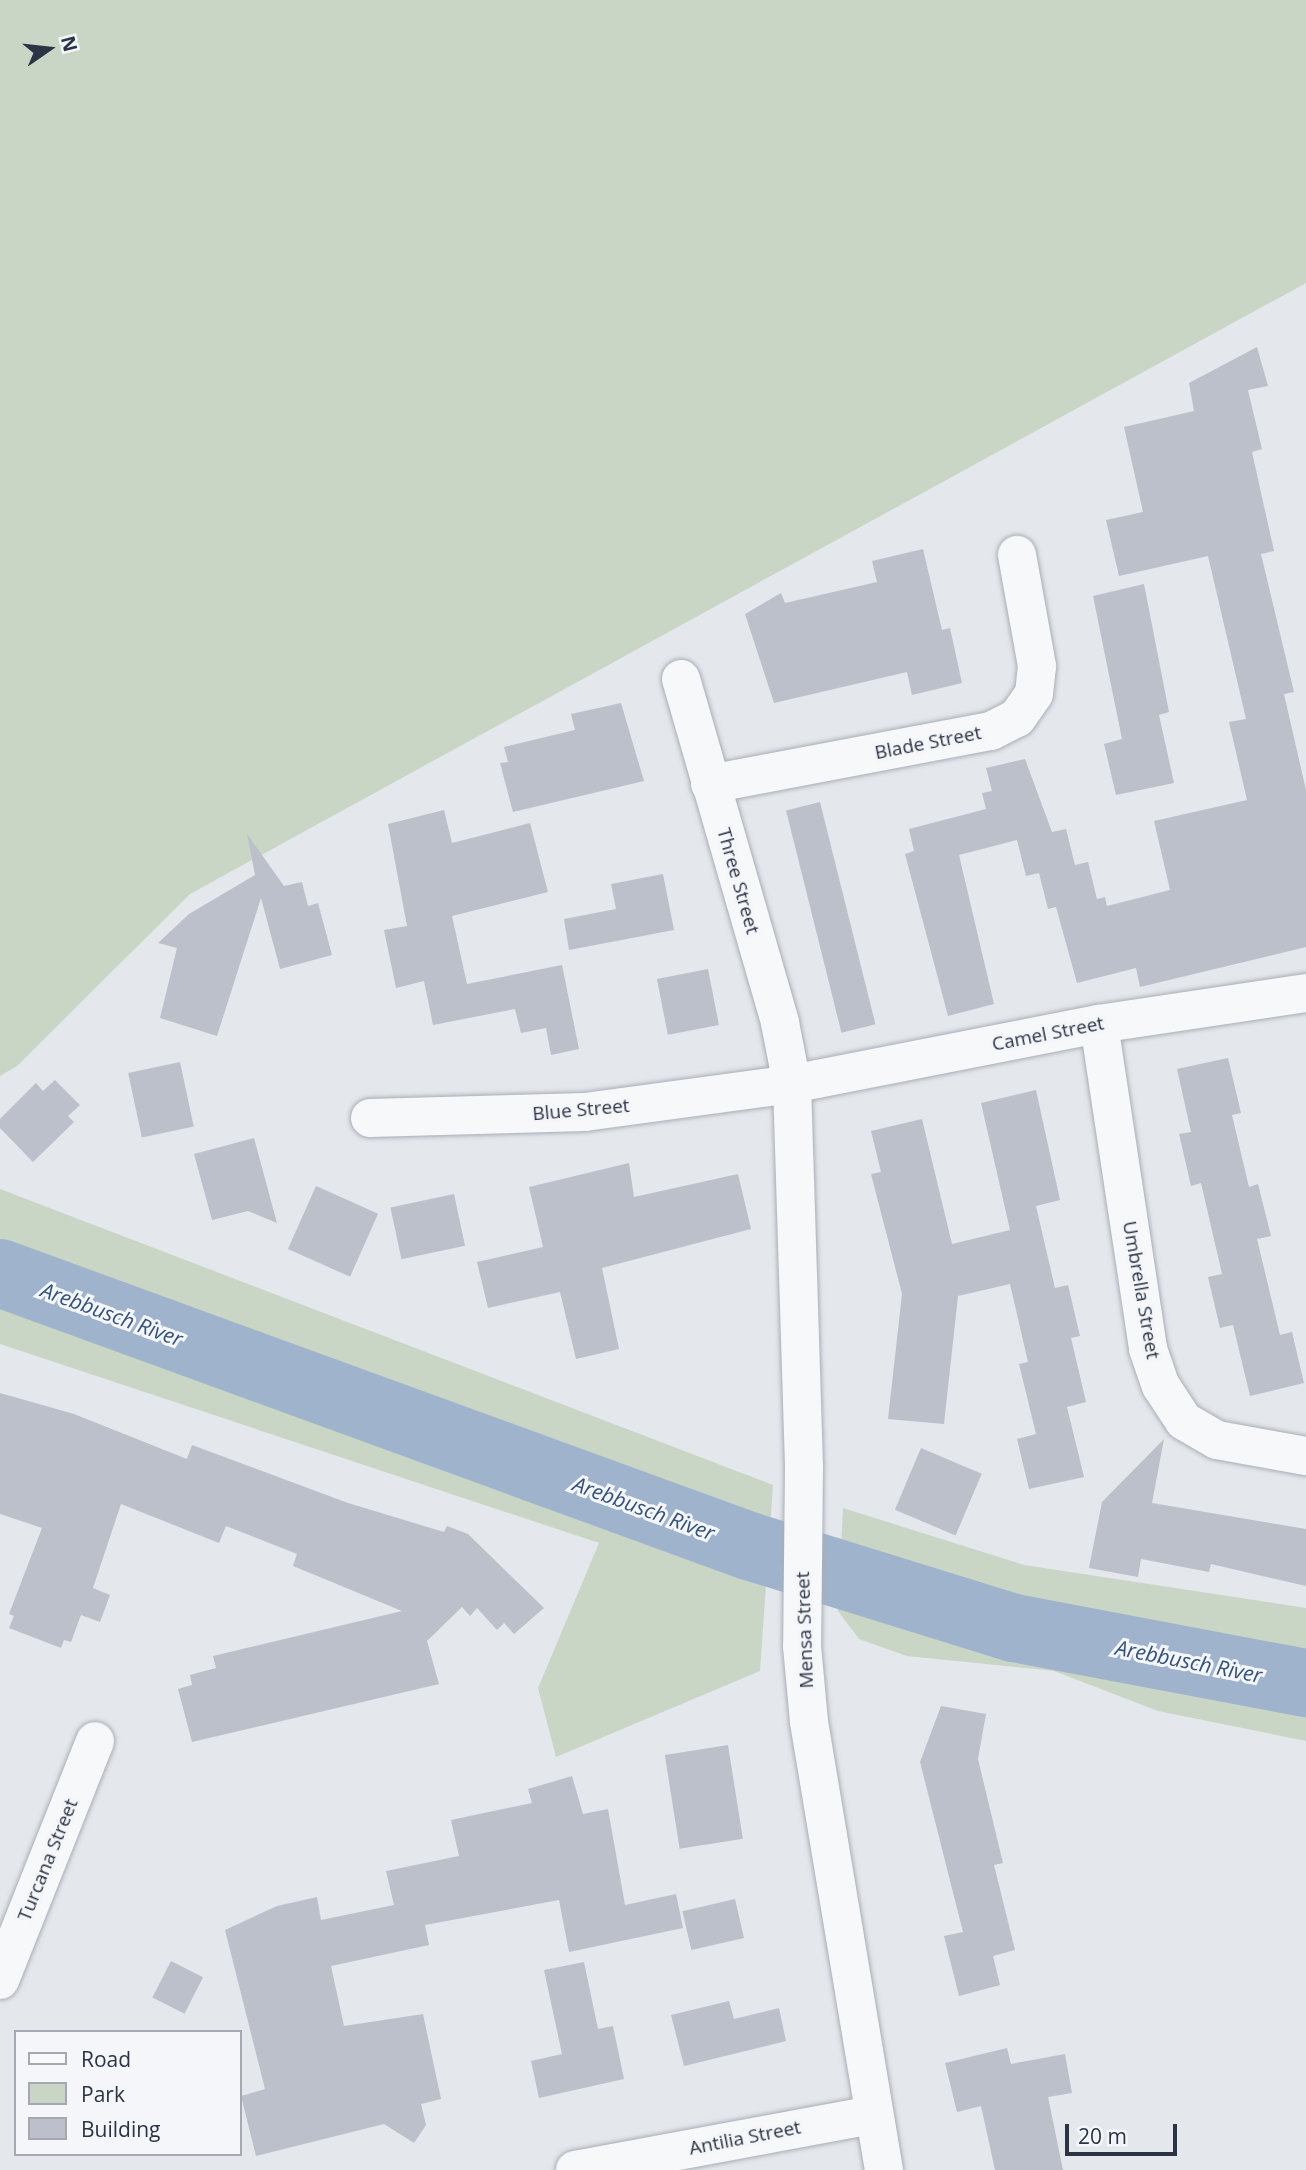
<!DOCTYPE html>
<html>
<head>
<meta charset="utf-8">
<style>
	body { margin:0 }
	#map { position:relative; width:1306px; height:2170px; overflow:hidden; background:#e4e7ec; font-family:"Open Sans",sans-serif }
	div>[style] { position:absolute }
	.green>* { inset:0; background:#c9d6c5 }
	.river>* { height:68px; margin:-34px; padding:0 34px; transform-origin:34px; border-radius:34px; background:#9fb4cc }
	.building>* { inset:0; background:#bbc0ca; transform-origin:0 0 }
	.roads { filter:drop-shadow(0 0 2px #a9aeb7) drop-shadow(0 0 2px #a9aeb7) }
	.minor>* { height:38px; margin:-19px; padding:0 19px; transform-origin:19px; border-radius:19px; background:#f7f8fa }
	span { translate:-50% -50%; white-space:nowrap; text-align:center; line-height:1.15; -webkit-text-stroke:6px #f4f6f9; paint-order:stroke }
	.street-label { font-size:19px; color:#2b3445 }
	.water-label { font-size:21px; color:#34527a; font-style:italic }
	.legend { position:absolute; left:14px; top:2030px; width:228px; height:126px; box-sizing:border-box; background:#f4f6f9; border:2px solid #a4a8b1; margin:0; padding:9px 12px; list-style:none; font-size:21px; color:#2b3445 }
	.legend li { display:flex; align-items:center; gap:14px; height:35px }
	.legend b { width:35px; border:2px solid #a4a8b1 }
	.north { position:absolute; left:14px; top:14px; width:70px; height:70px; -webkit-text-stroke:5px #f4f6f9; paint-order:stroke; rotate:76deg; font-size:19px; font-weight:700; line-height:28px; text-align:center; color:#2b3445 }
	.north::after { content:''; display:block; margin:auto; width:24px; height:32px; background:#2b3445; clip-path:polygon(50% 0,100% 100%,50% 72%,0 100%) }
	.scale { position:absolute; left:1065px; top:2124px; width:112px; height:32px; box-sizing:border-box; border:4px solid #2b3445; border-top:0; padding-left:9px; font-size:21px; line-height:24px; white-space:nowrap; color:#2b3445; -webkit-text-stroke:5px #f4f6f9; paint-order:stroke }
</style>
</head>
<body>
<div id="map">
	<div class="green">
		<div style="clip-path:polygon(0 0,1306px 0,1306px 283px,190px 894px,17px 1066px,0 1076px)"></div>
		<div style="clip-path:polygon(0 1189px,773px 1485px,760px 1671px,556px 1757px,538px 1688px,599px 1543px,0 1344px)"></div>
		<div style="clip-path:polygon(843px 1508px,1024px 1565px,1306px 1608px,1306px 1741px,1158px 1711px,1054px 1671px,907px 1656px,859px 1639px,838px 1611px)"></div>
	</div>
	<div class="river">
		<div style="left:0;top:1273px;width:797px;rotate:20.03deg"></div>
		<div style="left:749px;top:1546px;width:277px;rotate:17.2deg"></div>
		<div style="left:1014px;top:1628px;width:297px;rotate:10.7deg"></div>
	</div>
	<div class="building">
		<div style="clip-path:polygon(1257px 347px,1268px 386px,1248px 390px,1262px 449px,1252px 452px,1274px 551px,1261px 554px,1294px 692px,1284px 694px,1306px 790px,1306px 947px,1140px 987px,1136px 968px,1077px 983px,1056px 907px,1048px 909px,1039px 873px,1026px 876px,1017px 840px,959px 855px,994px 1004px,948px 1016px,905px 854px,914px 851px,909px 829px,986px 809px,982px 793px,992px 791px,986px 768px,1025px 759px,1052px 832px,1066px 829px,1075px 865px,1088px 862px,1097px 899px,1105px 897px,1107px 906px,1170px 890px,1154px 821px,1247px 800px,1229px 722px,1246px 719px,1208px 556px,1119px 576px,1106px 520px,1143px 512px,1124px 427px,1194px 411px,1189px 383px)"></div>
		<div style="clip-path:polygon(923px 549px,942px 630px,950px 628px,962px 683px,912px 695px,907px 672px,774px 703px,745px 614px,781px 593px,785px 603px,877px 582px,872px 561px)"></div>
		<div style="clip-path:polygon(1144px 584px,1169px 712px,1159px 715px,1174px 783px,1116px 795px,1104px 744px,1122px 739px,1093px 596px)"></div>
		<div style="clip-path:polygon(621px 703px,644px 781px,513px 812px,500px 763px,508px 762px,504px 747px,575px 730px,571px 714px)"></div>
		<div style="left:820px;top:802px;width:229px;height:35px;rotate:76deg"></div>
		<div style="clip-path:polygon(444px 810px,452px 843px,530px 823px,548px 892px,452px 916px,467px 984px,562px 965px,579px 1049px,551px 1055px,546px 1028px,521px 1033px,515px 1009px,433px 1025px,424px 981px,396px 988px,384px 930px,407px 926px,388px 824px)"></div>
		<div style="clip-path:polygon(247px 834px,284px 886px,302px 882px,308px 906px,318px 903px,332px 955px,280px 969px,261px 898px,217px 1036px,160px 1018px,177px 948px,158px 943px,189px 914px,255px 875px)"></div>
		<div style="clip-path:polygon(663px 874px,674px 930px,569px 950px,564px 919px,616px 909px,611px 884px)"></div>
		<div style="left:708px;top:969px;width:57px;height:52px;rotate:79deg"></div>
		<div style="clip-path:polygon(1228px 1058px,1241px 1113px,1232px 1115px,1249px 1187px,1258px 1184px,1271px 1236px,1257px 1239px,1280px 1335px,1292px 1332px,1304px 1383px,1250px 1396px,1233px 1325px,1220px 1328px,1208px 1277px,1222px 1274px,1201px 1183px,1191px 1186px,1179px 1134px,1191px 1132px,1177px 1069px)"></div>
		<div style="left:180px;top:1062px;width:66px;height:53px;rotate:78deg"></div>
		<div style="clip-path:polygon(55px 1080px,80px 1105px,68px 1116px,74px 1122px,33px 1162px,0 1128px,0 1119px,36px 1083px,43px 1091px)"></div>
		<div style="clip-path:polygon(1036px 1090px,1060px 1200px,1036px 1206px,1055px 1288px,1068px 1285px,1080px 1336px,1071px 1338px,1086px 1402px,1067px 1407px,1084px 1477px,1029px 1489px,1017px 1439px,1036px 1434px,1019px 1364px,1028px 1362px,1010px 1284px,958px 1296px,944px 1424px,888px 1419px,902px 1294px,871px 1174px,881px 1172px,871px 1131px,922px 1119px,952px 1244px,1010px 1230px,981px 1103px)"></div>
		<div style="clip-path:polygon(254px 1138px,277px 1223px,248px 1211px,212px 1220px,194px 1154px)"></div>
		<div style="clip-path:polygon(629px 1163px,634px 1197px,738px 1174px,751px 1229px,602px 1268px,619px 1349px,576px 1359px,560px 1292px,488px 1308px,477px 1262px,543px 1247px,529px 1187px)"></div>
		<div style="left:316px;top:1186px;width:68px;height:69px;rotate:24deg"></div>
		<div style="left:454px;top:1194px;width:53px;height:65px;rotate:78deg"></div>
		<div style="clip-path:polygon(0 1393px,74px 1414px,187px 1459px,192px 1445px,348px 1503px,444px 1532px,447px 1526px,468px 1534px,544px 1608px,514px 1634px,504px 1623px,497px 1630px,477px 1608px,470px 1616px,462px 1607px,427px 1641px,439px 1684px,192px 1742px,178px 1689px,192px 1685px,190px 1675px,216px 1668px,213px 1656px,402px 1611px,293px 1566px,297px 1554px,226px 1526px,219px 1543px,121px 1504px,93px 1588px,110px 1595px,100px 1622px,81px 1615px,71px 1642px,64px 1640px,61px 1648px,9px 1628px,14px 1616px,9px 1614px,42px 1528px,0 1514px)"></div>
		<div style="clip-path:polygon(1164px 1439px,1152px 1503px,1306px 1529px,1306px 1586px,1211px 1564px,1209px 1572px,1141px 1559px,1138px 1577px,1089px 1568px,1102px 1502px)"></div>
		<div style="left:921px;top:1448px;width:66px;height:67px;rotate:23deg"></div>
		<div style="clip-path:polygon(941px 1706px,986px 1714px,978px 1759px,1003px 1863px,994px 1865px,1015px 1950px,993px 1956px,1000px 1985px,959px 1996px,944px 1936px,963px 1932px,920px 1762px)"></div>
		<div style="left:728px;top:1745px;width:95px;height:64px;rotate:81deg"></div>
		<div style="clip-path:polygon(572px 1776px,583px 1814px,608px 1809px,625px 1905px,676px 1894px,683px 1928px,569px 1952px,559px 1900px,425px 1925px,429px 1945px,331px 1966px,344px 2026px,423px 2014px,441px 2099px,421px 2104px,426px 2125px,414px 2143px,384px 2124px,256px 2156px,241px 2096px,265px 2089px,225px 1930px,277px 1906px,317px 1897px,321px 1920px,394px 1905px,386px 1871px,459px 1856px,451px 1820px,532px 1803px,528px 1789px)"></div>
		<div style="left:735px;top:1899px;width:40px;height:54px;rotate:77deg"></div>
		<div style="left:171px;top:1961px;width:36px;height:41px;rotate:27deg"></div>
		<div style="clip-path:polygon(584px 1962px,598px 2029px,613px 2026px,624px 2079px,539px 2098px,531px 2061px,562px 2054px,544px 1970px)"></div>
		<div style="clip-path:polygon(729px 2001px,734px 2019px,779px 2008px,786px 2041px,684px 2066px,671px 2015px)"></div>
		<div style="clip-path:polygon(1007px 2048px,1011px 2064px,1065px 2054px,1072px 2093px,1048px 2097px,1063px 2170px,995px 2170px,981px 2106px,957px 2112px,945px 2063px)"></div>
	</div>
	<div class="roads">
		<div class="minor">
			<div style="left:681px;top:679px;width:358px;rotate:73.9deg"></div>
			<div style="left:780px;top:1023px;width:62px;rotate:78.9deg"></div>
			<div style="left:792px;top:1084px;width:383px;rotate:88.2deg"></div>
			<div style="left:804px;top:1467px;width:179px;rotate:90.6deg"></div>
			<div style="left:802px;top:1646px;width:76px;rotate:84.7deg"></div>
			<div style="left:809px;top:1722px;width:454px;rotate:80.5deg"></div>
			<div style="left:710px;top:784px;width:286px;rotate:-10.7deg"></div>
			<div style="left:991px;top:731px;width:29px;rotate:-27deg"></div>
			<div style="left:1017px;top:718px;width:29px;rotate:-55deg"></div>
			<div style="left:1034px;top:694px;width:28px;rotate:-84deg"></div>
			<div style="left:1037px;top:666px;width:113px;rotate:-100.2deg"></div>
			<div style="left:1099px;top:1024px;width:329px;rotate:81.4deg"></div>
			<div style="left:1148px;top:1349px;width:39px;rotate:71deg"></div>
			<div style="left:1161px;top:1386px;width:42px;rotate:56.7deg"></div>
			<div style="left:1184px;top:1421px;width:38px;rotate:30deg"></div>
			<div style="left:1217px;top:1440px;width:90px;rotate:10.2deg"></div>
			<div style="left:370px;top:1118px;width:215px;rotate:-1.6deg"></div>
			<div style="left:585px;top:1112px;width:209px;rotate:-7.7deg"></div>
			<div style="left:792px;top:1084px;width:313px;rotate:-11.1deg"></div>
			<div style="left:1099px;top:1024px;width:209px;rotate:-8.5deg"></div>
			<div style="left:0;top:1980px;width:257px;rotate:-68.3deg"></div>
			<div style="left:575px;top:2170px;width:303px;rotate:-10.5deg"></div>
		</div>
	</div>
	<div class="street-label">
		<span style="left:928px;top:743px;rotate:-11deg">Blade Street</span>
		<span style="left:738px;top:881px;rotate:74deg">Three Street</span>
		<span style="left:1048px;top:1034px;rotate:-11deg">Camel Street</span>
		<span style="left:581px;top:1110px;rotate:-5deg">Blue Street</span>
		<span style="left:1141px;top:1290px;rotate:80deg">Umbrella Street</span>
		<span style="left:805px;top:1630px;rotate:-92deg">Mensa Street</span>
		<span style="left:48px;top:1860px;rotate:-68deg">Turcana Street</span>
		<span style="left:745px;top:2138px;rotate:-11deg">Antilia Street</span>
	</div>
	<div class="water-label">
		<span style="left:112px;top:1314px;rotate:20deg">Arebbusch River</span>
		<span style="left:644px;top:1508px;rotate:20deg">Arebbusch River</span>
		<span style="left:1189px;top:1661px;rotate:11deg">Arebbusch River</span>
	</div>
	<ul class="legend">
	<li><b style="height:9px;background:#f7f8fa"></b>Road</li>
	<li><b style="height:19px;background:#c9d6c5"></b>Park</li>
	<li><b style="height:19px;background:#bbc0ca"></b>Building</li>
	</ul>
	<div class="north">N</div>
	<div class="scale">20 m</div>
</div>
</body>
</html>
